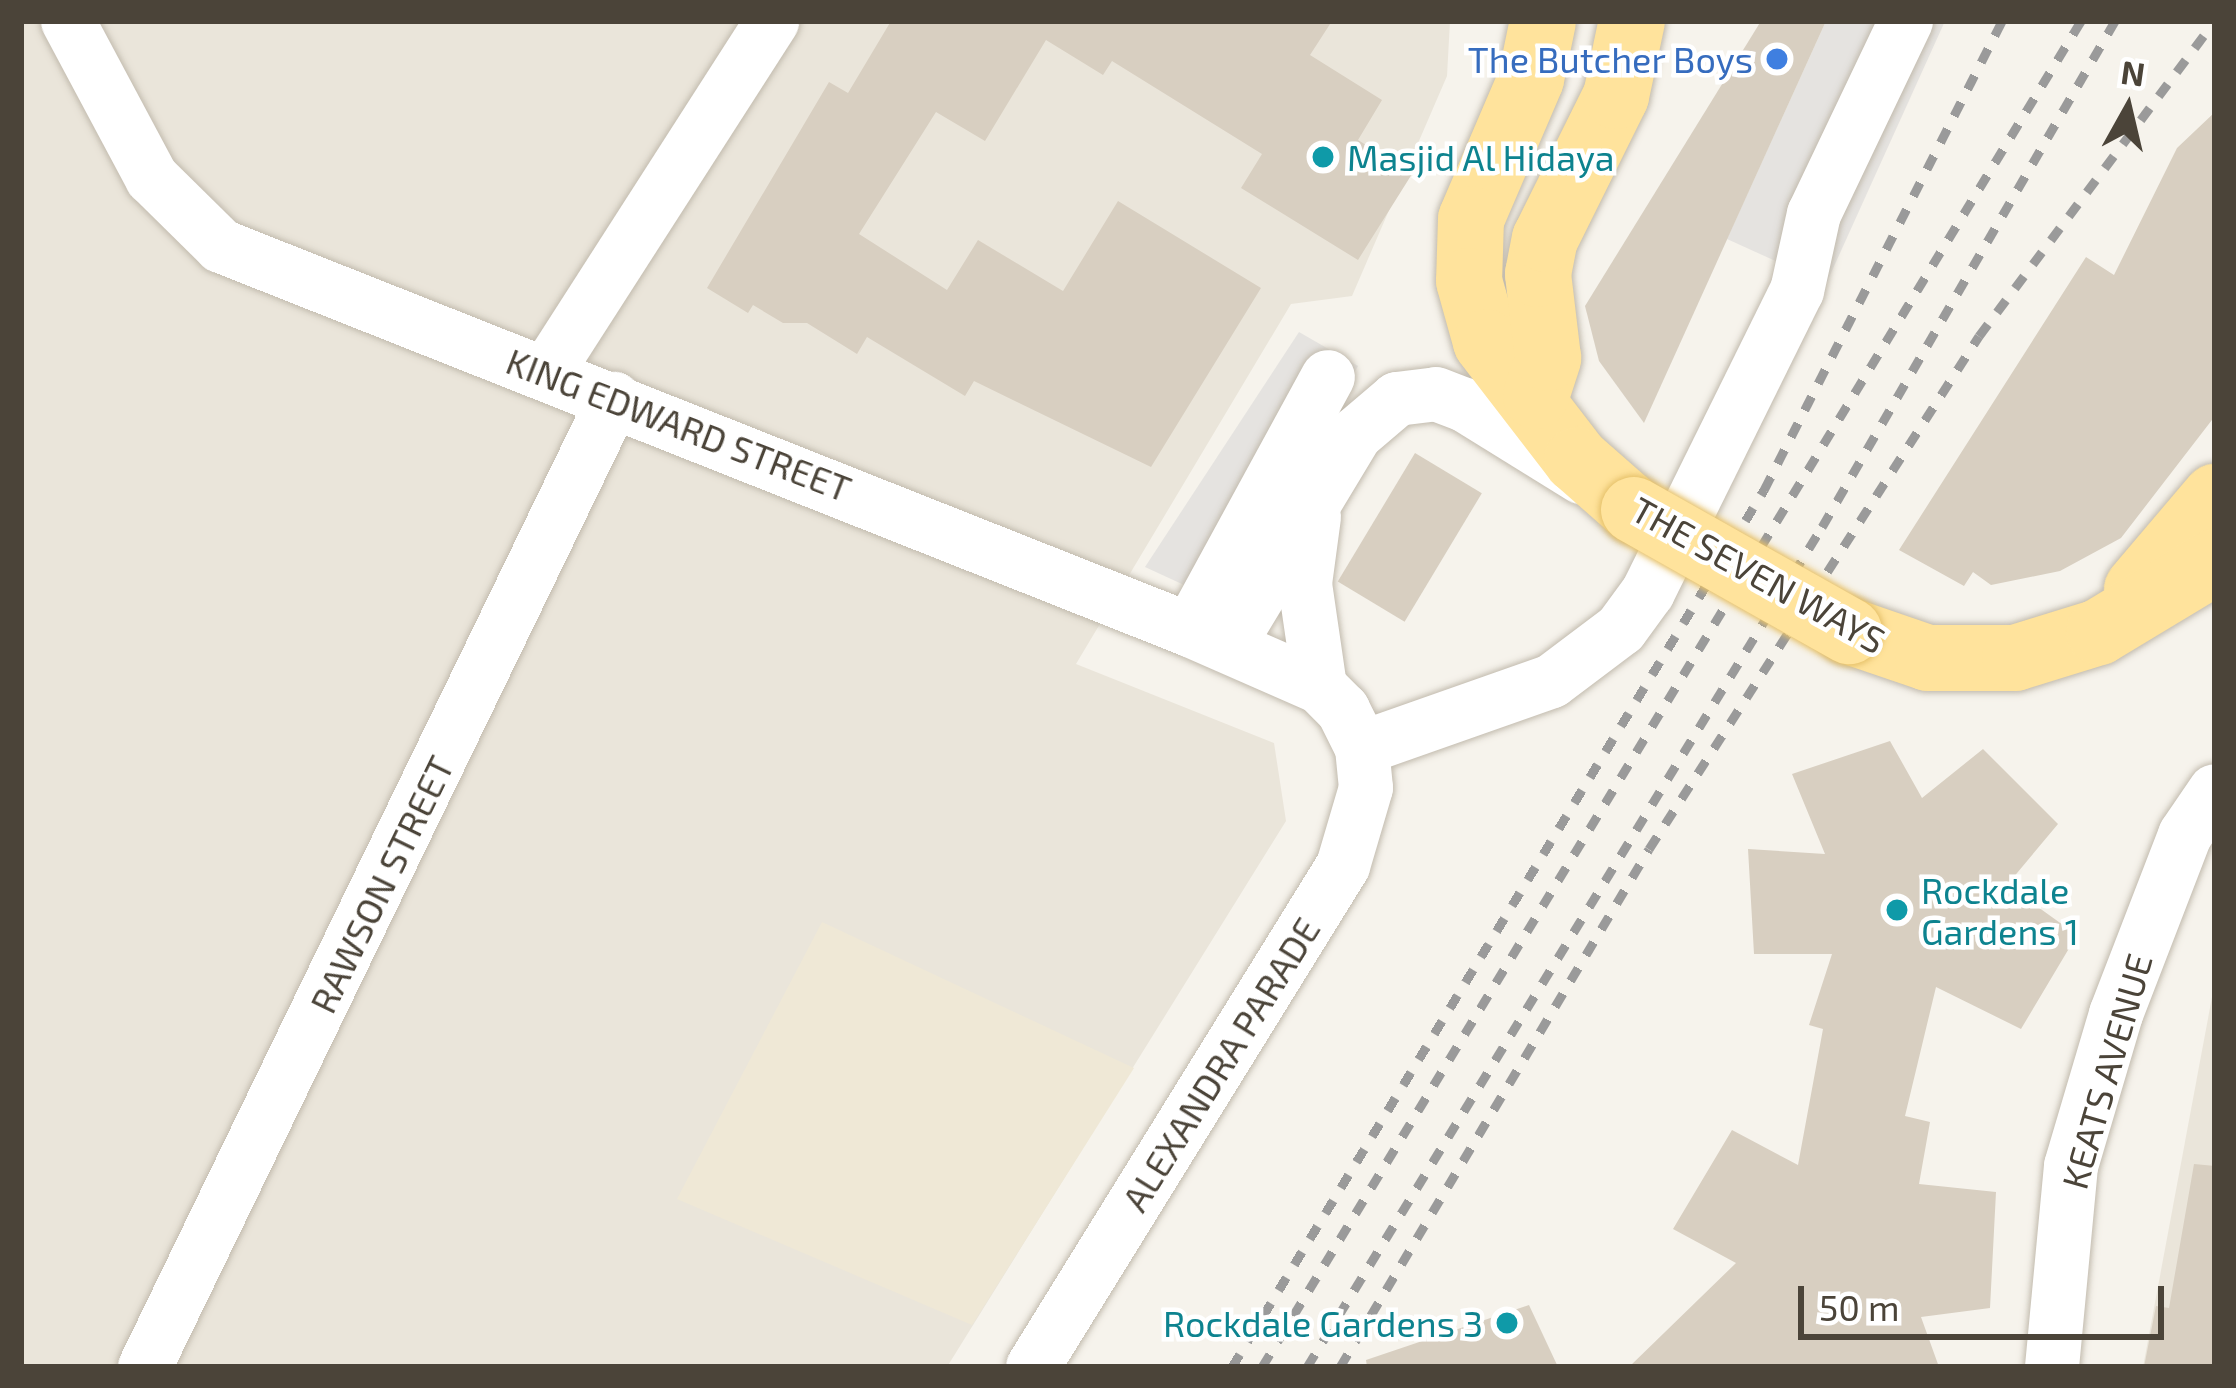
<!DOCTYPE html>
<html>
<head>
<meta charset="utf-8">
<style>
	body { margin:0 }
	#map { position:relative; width:2236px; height:1388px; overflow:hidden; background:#f6f3ec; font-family:"Exo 2",sans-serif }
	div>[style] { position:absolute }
	.residential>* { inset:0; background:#eae5da }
	.education>* { inset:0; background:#efe8d6 }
	.parking>* { inset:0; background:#e5e3e0 }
	.building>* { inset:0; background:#d8cfc1; transform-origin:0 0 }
	.roads { filter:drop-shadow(0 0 3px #c2bbae) drop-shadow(0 0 3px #c2bbae) }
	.minor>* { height:54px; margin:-27px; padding:0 27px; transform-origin:27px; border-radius:27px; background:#fff }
	.major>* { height:66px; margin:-33px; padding:0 33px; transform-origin:33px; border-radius:33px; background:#ffe39c }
	.rail>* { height:9px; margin-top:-4.5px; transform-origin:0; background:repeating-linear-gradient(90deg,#9a9a9a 0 15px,transparent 0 30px) }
	.bridges { filter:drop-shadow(0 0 3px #e6c16a) drop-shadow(0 0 3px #e6c16a) }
	.major-bridge>* { height:66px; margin:-33px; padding:0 33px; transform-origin:33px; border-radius:33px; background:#ffe39c }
	.dots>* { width:33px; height:33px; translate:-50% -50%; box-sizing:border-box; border:6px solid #fff; border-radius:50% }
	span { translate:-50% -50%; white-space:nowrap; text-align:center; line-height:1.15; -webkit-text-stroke:9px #fff; paint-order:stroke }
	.shop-label { font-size:36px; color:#366cbe }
	.right { translate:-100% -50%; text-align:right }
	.culture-label { font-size:36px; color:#0d838f }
	.left { translate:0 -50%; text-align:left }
	.street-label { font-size:36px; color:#4b4439 }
	.frame { position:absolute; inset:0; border:24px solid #4b4439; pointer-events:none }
	.north { position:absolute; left:2068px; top:48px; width:120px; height:120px; -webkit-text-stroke:9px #fff; paint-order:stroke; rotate:8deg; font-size:33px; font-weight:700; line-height:48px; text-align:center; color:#4b4439 }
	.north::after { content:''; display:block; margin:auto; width:42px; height:54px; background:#4b4439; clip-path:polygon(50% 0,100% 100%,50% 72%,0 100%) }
	.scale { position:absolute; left:1798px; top:1286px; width:366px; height:54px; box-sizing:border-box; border:6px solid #4b4439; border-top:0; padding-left:15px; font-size:36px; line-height:42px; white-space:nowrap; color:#4b4439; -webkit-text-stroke:9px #fff; paint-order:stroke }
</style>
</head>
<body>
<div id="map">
	<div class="residential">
		<div style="clip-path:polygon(21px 21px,1450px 21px,1447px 76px,1352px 296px,1291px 304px,1076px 664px,1274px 743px,1286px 821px,947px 1367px,21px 1367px)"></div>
		<div style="clip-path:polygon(2215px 981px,2215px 1367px,2143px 1367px)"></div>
	</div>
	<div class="education">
		<div style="clip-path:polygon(822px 922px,1134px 1068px,972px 1325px,677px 1199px)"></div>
	</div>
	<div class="parking">
		<div style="clip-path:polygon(1826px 21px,1945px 21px,1826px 284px,1727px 239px)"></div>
		<div style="clip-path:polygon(1299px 332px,1358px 366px,1221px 602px,1145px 567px)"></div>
	</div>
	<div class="building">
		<div style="clip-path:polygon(891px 21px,1332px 21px,1310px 55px,1382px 100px,1358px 140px,1412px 174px,1358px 260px,1241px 188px,1262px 154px,1112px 61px,1103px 75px,1046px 40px,985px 141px,936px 112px,859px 234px,947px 290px,978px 240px,1063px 291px,1118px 201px,1261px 288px,1151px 467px,974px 381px,965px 396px,867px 337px,857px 354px,807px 323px,783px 323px,753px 305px,748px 313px,707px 288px,829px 82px,848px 93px)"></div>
		<div style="clip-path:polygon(1761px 21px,1826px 21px,1644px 423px,1599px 361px,1585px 306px)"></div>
		<div style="clip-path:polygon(2215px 112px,2215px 416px,2121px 538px,2060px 571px,1991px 585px,1973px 572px,1964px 586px,1899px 550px,2086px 257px,2114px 275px,2177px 148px)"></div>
		<div style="left:1415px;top:453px;width:78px;height:150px;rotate:31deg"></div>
		<div style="clip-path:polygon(1890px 741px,1922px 798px,1983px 749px,2058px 824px,2007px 885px,2077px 935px,2021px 1029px,1936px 987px,1905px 1116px,1930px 1122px,1919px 1184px,1996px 1192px,1990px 1308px,1921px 1317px,1939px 1367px,1629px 1367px,1736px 1263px,1673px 1229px,1732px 1130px,1798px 1165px,1823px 1029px,1809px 1025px,1832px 954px,1754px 954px,1748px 849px,1825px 854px,1792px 774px)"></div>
		<div style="clip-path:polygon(2194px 1164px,2215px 1166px,2215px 1367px,2144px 1367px,2156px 1306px,2169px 1308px)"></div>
		<div style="clip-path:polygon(1529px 1305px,1558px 1367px,1367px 1367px,1366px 1360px)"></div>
	</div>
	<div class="roads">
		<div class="minor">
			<div style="left:68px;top:21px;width:178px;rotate:61.9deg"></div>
			<div style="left:152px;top:178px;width:97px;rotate:44.6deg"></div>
			<div style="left:221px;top:246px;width:1042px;rotate:21.62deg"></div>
			<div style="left:1190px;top:630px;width:142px;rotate:23.7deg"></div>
			<div style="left:1320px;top:687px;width:33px;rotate:45deg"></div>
			<div style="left:1343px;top:710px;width:42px;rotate:63.4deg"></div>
			<div style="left:1362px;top:748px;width:40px;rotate:84.3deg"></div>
			<div style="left:1366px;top:788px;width:81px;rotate:106.4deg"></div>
			<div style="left:1343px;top:866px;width:589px;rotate:121.75deg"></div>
			<div style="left:547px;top:372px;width:417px;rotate:-57.3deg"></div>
			<div style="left:1314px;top:517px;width:68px;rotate:97.7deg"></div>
			<div style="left:1305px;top:584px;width:104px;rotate:81.7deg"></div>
			<div style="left:1190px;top:630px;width:288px;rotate:-61.4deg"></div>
			<div style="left:1228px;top:646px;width:248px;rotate:-58.9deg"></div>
			<div style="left:1356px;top:434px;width:54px;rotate:-40.5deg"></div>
			<div style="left:1397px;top:399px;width:39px;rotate:-7deg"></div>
			<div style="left:1436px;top:394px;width:31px;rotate:21deg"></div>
			<div style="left:1465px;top:405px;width:137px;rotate:31.8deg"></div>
			<div style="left:1362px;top:748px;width:201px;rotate:-19.4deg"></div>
			<div style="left:1552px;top:681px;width:86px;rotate:-37deg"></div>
			<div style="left:1621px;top:629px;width:46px;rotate:-53.9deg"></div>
			<div style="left:1648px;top:592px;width:336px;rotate:-63.7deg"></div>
			<div style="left:1797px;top:291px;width:79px;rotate:-77.6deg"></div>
			<div style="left:1814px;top:214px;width:214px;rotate:-64.5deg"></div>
			<div style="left:145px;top:1367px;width:1076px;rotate:-64.15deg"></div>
			<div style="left:2052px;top:1367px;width:202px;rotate:-84.6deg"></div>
			<div style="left:2071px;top:1166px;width:159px;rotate:-73.5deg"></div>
			<div style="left:2116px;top:1014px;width:192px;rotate:-68.9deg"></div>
			<div style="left:2185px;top:835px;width:53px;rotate:-55.7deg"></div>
		</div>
		<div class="major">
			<div style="left:1543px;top:21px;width:59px;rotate:101.7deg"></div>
			<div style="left:1531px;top:79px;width:152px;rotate:113.2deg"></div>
			<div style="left:1471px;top:219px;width:62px;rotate:91.8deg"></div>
			<div style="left:1469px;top:281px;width:63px;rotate:74.4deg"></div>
			<div style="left:1486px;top:342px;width:149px;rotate:52.4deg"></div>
			<div style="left:1577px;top:460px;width:76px;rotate:41.3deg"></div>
			<div style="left:1536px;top:396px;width:40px;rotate:-72deg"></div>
			<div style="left:1548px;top:358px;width:85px;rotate:-96.8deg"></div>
			<div style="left:1538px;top:274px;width:36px;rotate:-79deg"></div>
			<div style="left:1545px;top:239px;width:160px;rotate:-63.6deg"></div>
			<div style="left:1616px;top:96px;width:77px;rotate:-78deg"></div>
			<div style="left:2137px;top:589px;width:121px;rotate:-49.7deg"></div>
			<div style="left:1849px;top:631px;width:83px;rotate:18.9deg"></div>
			<div style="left:1928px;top:658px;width:87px"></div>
			<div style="left:2015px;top:658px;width:88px;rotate:-17.2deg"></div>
			<div style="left:2099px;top:632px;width:135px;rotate:-31.1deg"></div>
		</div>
	</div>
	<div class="rail">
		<div style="left:1232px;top:1367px;width:1026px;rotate:-58.76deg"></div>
		<div style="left:1764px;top:490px;width:526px;rotate:-63.09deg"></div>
		<div style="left:1262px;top:1367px;width:1576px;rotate:-58.68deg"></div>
		<div style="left:1307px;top:1367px;width:985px;rotate:-58.49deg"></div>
		<div style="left:1822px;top:527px;width:585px;rotate:-59.93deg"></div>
		<div style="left:1340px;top:1367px;width:603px;rotate:-59.18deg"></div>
		<div style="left:1649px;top:849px;width:610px;rotate:-57.25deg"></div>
		<div style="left:1979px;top:336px;width:394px;rotate:-53.2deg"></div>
	</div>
	<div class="bridges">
		<div class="major-bridge">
			<div style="left:1634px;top:510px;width:247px;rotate:29.4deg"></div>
		</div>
	</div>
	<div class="dots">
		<div style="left:1777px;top:59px;background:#3f7fe0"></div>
		<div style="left:1323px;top:157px;background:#0f9aa8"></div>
		<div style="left:1897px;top:910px;background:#0f9aa8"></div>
		<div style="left:1507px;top:1323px;background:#0f9aa8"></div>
	</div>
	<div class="shop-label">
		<span class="right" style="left:1753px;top:59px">The Butcher Boys</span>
	</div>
	<div class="culture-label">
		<span class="left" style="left:1347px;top:157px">Masjid Al Hidaya</span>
		<span class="left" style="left:1921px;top:910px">Rockdale<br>Gardens 1</span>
		<span class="right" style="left:1483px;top:1323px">Rockdale Gardens 3</span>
	</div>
	<div class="street-label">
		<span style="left:679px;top:424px;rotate:21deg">KING EDWARD STREET</span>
		<span style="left:1759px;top:574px;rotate:29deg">THE SEVEN WAYS</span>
		<span style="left:381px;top:884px;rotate:-64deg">RAWSON STREET</span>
		<span style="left:1220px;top:1064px;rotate:-58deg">ALEXANDRA PARADE</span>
		<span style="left:2106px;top:1071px;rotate:-74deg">KEATS AVENUE</span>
	</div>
	<div class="frame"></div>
	<div class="north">N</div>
	<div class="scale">50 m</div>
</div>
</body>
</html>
